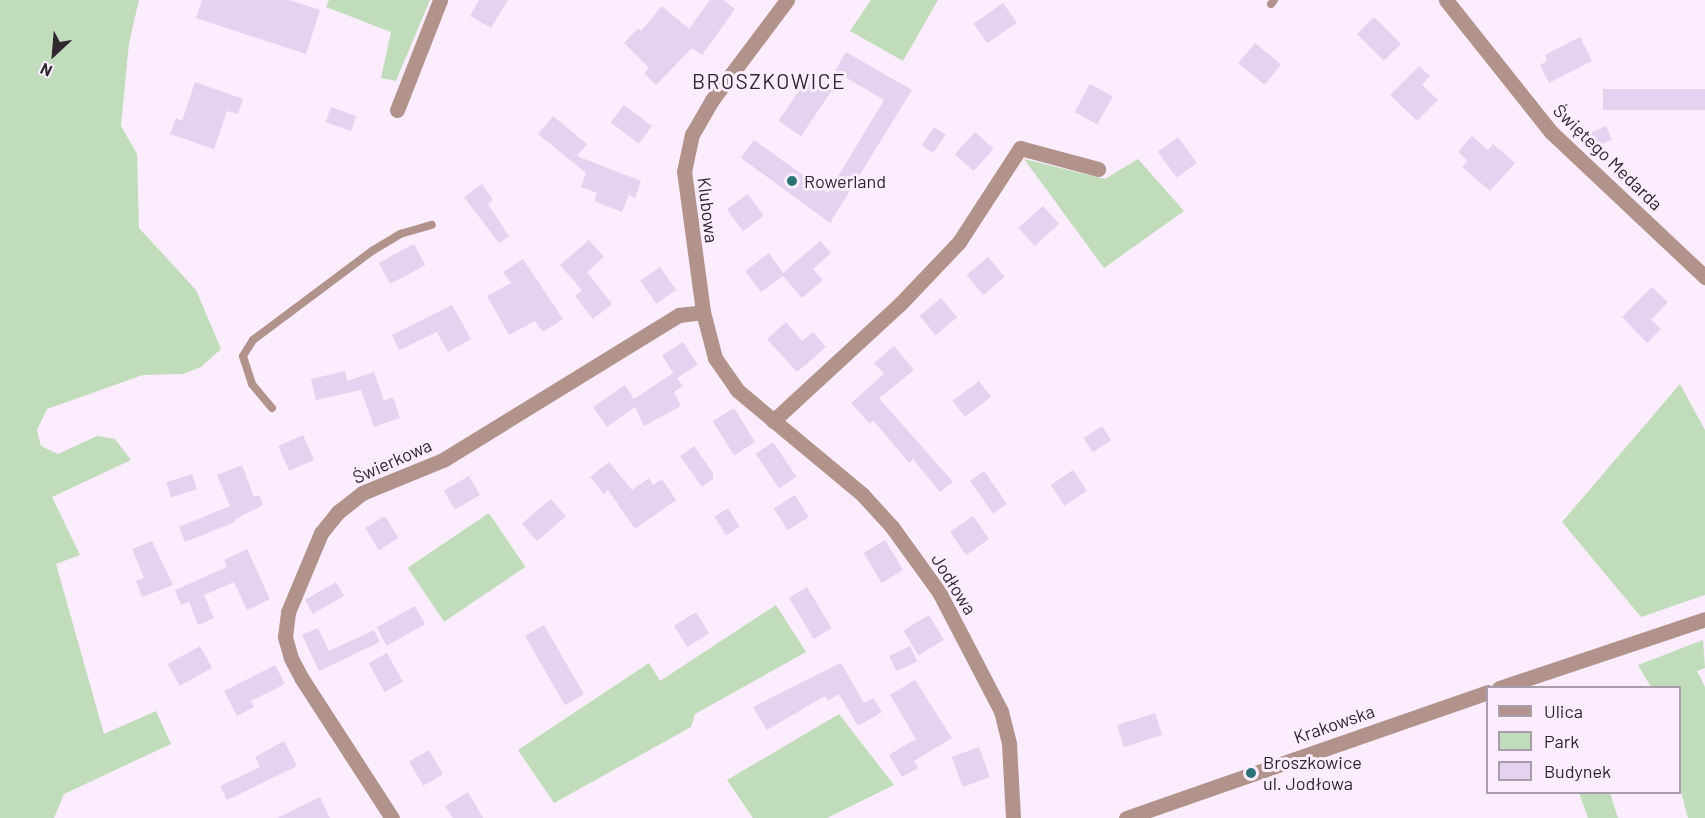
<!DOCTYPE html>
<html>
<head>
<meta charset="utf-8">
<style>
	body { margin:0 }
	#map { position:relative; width:1705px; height:818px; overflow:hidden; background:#fbedfe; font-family:Barlow,sans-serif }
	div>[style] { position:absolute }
	.green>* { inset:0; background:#c1dcbb; transform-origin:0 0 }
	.building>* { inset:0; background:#e3d2f0; transform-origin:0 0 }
	.service>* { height:8px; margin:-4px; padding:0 4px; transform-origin:4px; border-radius:4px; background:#b2938c }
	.minor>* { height:15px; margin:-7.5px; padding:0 7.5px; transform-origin:7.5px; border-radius:7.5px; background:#b2938c }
	.tertiary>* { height:15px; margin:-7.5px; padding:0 7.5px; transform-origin:7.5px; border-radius:7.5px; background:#b2938c }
	.dots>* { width:16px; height:16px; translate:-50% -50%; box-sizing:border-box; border:3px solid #fbedfe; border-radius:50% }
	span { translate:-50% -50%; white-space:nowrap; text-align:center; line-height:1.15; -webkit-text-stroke:6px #fbedfe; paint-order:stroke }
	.street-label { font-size:18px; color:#2f2630 }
	.poi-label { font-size:18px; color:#2f2630 }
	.left { translate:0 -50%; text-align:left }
	.quarter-label { font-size:21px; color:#2f2630; letter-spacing:1.5px }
	.legend { position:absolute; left:1486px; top:686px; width:195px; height:108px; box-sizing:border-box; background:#fbedfe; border:2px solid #a99dac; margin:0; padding:8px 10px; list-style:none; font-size:18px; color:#2f2630 }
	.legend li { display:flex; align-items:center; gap:12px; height:30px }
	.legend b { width:30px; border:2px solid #a99dac }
	.north { position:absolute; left:24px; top:24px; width:60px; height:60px; -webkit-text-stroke:4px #fbedfe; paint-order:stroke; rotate:206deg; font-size:16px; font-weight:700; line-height:24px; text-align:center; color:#2f2630 }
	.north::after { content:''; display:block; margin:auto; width:21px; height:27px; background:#2f2630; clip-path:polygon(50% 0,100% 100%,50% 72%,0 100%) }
</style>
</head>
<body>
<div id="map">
	<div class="green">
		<div style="clip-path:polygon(0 0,139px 0,129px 43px,121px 126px,137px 154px,139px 228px,196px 290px,221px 349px,201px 367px,183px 374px,143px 375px,47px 409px,37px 430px,41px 446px,58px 454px,97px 436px,115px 439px,131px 460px,52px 497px,80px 555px,56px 564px,104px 734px,156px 711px,171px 744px,64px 794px,54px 818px,0 818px)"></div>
		<div style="clip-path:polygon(329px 0,430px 0,396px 81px,381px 78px,391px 32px,326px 7px)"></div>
		<div style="clip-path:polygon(871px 0,938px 0,903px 61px,850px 31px)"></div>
		<div style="clip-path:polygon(1024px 159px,1105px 179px,1138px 159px,1184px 211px,1104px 268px)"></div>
		<div style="clip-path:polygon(1680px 384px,1705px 430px,1705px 595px,1641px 617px,1562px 522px)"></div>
		<div style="left:489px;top:513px;width:65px;height:98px;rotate:56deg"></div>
		<div style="clip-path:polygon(776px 605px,806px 652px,695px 714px,691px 727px,554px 803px,518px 750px,649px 663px,660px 681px)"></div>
		<div style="clip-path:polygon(1703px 640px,1705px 668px,1697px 671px,1705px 687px,1705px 818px,1688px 818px,1680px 788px,1680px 688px,1651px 687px,1638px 665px)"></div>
		<div style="clip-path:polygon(839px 714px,894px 785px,827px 818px,753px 818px,727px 780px)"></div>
		<div style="clip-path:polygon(1579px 793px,1610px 793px,1618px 818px,1588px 818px)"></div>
	</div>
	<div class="building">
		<div style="clip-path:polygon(202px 0,289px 0,320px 10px,306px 54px,196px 18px)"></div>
		<div style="clip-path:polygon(479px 0,508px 0,491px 28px,470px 16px)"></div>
		<div style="clip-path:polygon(710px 0,723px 0,735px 9px,702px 55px,692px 48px,656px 85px,644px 73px,649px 68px,624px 43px,638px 28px,641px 31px,662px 6px,689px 29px)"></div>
		<div style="left:1003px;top:3px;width:24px;height:36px;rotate:55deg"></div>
		<div style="left:1374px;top:17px;width:38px;height:24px;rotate:45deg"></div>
		<div style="clip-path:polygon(1580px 37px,1592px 61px,1549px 83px,1540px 65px,1547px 61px,1545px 55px)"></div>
		<div style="left:1255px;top:43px;width:34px;height:26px;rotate:40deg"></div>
		<div style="clip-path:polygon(846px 52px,912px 90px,830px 223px,741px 158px,754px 140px,828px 193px,884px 100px,835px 71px)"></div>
		<div style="clip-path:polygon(1419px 66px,1430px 76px,1422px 85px,1438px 100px,1417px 121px,1390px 95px)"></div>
		<div style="left:811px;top:73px;width:27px;height:58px;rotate:34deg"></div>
		<div style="clip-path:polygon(195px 82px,243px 99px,238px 114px,227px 111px,214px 149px,170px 134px,176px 118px,182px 121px)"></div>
		<div style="left:1090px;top:84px;width:26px;height:32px;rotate:29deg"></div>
		<div style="left:1705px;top:89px;width:21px;height:102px;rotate:90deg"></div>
		<div style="left:624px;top:105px;width:35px;height:22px;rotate:37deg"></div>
		<div style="left:331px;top:107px;width:27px;height:16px;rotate:20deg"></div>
		<div style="clip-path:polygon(553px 116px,587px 144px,577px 156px,641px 181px,635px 198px,629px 195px,622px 212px,594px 201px,597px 193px,581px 187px,586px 173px,538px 134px)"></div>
		<div style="left:1606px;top:126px;width:15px;height:20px;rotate:67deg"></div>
		<div style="left:934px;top:127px;width:14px;height:22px;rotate:34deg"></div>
		<div style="left:975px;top:132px;width:25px;height:30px;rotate:42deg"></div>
		<div style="clip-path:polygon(1472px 136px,1488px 150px,1493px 144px,1515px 163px,1490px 191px,1462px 167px,1468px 161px,1458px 152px)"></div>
		<div style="left:1178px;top:137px;width:32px;height:25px;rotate:54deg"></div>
		<div style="clip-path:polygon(482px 184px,493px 200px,488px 204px,509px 236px,499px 243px,464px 197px)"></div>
		<div style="left:748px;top:194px;width:27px;height:26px;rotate:54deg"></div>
		<div style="left:1043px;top:206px;width:24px;height:33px;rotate:48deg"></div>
		<div style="clip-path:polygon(589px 240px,604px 257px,587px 272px,612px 304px,593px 319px,575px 296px,582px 290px,560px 265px)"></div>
		<div style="clip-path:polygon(820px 241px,831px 253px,813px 269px,823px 280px,802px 298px,783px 276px,761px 292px,745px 271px,769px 253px,783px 273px)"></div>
		<div style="left:414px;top:244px;width:24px;height:40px;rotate:62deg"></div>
		<div style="left:988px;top:257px;width:26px;height:28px;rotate:50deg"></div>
		<div style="clip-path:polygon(523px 259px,563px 319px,543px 332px,535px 321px,509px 335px,487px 296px,511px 283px,503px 272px)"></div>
		<div style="left:660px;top:267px;width:28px;height:24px;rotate:55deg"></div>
		<div style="clip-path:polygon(1652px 287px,1668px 302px,1651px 320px,1661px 329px,1647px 343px,1622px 317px)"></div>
		<div style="left:941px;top:298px;width:25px;height:28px;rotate:50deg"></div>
		<div style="clip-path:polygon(452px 305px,471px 339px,448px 352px,437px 332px,399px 350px,392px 335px)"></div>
		<div style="clip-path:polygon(786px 322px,802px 341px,813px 332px,826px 347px,797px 372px,767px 339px)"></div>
		<div style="left:683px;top:342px;width:27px;height:25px;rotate:57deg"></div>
		<div style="clip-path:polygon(894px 346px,914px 370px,879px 398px,953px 482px,940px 492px,913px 459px,909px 463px,873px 420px,870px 424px,851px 403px,884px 374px,874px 363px)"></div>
		<div style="clip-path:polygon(345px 371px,347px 381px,374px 372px,384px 401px,393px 397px,400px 418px,374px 427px,361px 390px,316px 400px,311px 379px)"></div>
		<div style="clip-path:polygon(673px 373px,683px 386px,674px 392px,681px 406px,644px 426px,635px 407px,607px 427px,593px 407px,625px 385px,634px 399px)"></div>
		<div style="left:979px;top:381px;width:20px;height:33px;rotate:53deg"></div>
		<div style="left:734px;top:408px;width:40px;height:25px;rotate:58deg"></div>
		<div style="left:1102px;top:426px;width:17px;height:22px;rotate:57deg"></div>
		<div style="left:303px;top:435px;width:27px;height:27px;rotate:66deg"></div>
		<div style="left:773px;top:442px;width:42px;height:21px;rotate:56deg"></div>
		<div style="clip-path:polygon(694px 446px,713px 473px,713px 479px,702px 487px,680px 456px)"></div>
		<div style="clip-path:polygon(609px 462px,632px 490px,649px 478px,653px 485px,662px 479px,676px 500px,635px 529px,608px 490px,604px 494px,590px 477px)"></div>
		<div style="clip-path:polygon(242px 465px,254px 497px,259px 495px,263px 505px,234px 520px,235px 522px,185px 542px,179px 527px,230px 506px,217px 475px)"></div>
		<div style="left:1073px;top:470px;width:25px;height:27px;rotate:56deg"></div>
		<div style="left:984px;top:471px;width:40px;height:17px;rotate:55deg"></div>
		<div style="left:192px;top:474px;width:16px;height:27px;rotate:72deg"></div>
		<div style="left:469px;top:476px;width:22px;height:29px;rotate:60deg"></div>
		<div style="left:795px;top:495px;width:26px;height:25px;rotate:58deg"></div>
		<div style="left:551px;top:499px;width:23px;height:38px;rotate:50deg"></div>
		<div style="left:728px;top:508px;width:22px;height:16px;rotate:58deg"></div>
		<div style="left:385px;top:516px;width:26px;height:23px;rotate:59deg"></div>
		<div style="left:973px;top:516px;width:28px;height:28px;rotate:55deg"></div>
		<div style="left:885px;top:540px;width:35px;height:25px;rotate:59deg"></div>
		<div style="clip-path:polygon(152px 541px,173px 585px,142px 597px,136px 581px,144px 578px,132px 549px)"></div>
		<div style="clip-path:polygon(247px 549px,270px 599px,247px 610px,234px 582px,204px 595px,214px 618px,198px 625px,189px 602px,181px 605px,175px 590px,227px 567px,224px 560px)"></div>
		<div style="left:336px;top:582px;width:16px;height:36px;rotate:60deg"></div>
		<div style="left:807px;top:587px;width:48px;height:21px;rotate:59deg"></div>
		<div style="left:415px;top:606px;width:21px;height:44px;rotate:61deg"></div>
		<div style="left:696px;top:612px;width:25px;height:26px;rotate:58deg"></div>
		<div style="left:929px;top:615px;width:29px;height:30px;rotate:59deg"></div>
		<div style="left:544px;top:625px;width:80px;height:22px;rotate:60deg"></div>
		<div style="clip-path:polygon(318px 628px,329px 651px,374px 630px,380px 642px,319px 671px,302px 635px)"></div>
		<div style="left:200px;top:646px;width:25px;height:37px;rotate:61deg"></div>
		<div style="left:910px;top:646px;width:17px;height:23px;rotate:65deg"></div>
		<div style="left:387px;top:653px;width:33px;height:21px;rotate:61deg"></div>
		<div style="clip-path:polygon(841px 663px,864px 703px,873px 698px,882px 712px,858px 726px,839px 694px,828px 701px,825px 696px,767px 730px,753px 707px)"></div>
		<div style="clip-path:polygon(275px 665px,285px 684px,251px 701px,254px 707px,237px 716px,224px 691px)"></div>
		<div style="clip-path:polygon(915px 680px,952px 738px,914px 761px,918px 768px,902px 777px,889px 755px,916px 739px,890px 695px)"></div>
		<div style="left:1155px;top:713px;width:23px;height:40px;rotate:72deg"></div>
		<div style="clip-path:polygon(284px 741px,297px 766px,227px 800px,220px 786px,260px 767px,255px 757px)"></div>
		<div style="left:979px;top:747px;width:32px;height:29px;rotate:70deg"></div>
		<div style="left:429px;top:750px;width:28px;height:23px;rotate:60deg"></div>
		<div style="clip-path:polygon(468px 792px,483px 818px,453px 818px,445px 806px)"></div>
		<div style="clip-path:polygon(320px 797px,330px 818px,277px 818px)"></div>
	</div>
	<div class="service">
		<div style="left:1271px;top:4px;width:5px;rotate:-53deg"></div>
		<div style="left:272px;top:408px;width:31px;rotate:-130deg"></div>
		<div style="left:252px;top:384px;width:29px;rotate:-108deg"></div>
		<div style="left:243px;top:356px;width:19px;rotate:-58deg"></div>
		<div style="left:253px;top:340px;width:149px;rotate:-36.8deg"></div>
		<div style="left:372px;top:251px;width:33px;rotate:-31deg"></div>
		<div style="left:400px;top:234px;width:33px;rotate:-16deg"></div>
	</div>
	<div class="minor">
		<div style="left:787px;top:0;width:125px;rotate:126.9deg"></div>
		<div style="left:712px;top:100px;width:39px;rotate:120deg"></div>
		<div style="left:692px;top:134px;width:38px;rotate:102deg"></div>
		<div style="left:684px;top:171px;width:142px;rotate:82.3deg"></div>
		<div style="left:703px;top:312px;width:48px;rotate:75.4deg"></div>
		<div style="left:715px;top:358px;width:39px;rotate:55deg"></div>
		<div style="left:737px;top:390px;width:163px;rotate:39.8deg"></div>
		<div style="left:862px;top:494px;width:45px;rotate:47.7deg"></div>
		<div style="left:892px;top:527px;width:80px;rotate:54.1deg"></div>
		<div style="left:939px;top:592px;width:134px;rotate:62.5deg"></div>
		<div style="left:1001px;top:711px;width:34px;rotate:76deg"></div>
		<div style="left:1009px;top:744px;width:74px;rotate:86.9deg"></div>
		<div style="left:1446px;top:0;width:169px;rotate:51.5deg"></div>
		<div style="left:1551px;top:132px;width:212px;rotate:43.3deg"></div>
		<div style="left:397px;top:110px;width:118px;rotate:-68.6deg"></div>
		<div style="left:773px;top:421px;width:173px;rotate:-42.7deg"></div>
		<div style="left:900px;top:304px;width:86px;rotate:-46.4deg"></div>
		<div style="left:959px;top:242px;width:112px;rotate:-57deg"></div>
		<div style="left:1020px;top:148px;width:81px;rotate:15.1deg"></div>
		<div style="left:392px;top:818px;width:166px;rotate:-122.9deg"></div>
		<div style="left:302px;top:679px;width:24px;rotate:-118deg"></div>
		<div style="left:291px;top:658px;width:22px;rotate:-106deg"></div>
		<div style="left:285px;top:637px;width:25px;rotate:-83deg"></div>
		<div style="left:288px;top:612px;width:86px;rotate:-67.3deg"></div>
		<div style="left:321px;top:533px;width:27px;rotate:-51deg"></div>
		<div style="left:338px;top:512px;width:31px;rotate:-38deg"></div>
		<div style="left:362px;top:493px;width:87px;rotate:-22.2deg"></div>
		<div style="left:443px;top:460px;width:277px;rotate:-31.6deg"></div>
		<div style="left:679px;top:315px;width:24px;rotate:-7deg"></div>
	</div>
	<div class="tertiary">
		<div style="left:1499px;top:688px;width:217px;rotate:-18.5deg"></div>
		<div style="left:1126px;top:818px;width:383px;rotate:-19.2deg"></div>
	</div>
	<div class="dots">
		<div style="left:792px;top:181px;background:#2a7478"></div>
		<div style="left:1251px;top:773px;background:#2a7478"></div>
	</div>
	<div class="street-label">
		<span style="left:1608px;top:157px;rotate:44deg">Świętego Medarda</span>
		<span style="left:708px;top:210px;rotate:83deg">Klubowa</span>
		<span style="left:392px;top:461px;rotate:-24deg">Świerkowa</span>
		<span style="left:954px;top:584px;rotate:58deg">Jodłowa</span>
		<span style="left:1334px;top:724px;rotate:-19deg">Krakowska</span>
	</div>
	<div class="poi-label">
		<span class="left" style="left:804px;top:181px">Rowerland</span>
		<span class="left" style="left:1263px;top:773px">Broszkowice<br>ul. Jodłowa</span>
	</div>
	<div class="quarter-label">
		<span style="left:769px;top:81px">BROSZKOWICE</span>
	</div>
	<ul class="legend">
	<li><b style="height:8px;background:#b2938c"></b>Ulica</li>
	<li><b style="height:16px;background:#c1dcbb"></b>Park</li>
	<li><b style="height:16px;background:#e3d2f0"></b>Budynek</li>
	</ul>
	<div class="north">N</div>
</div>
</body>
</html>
